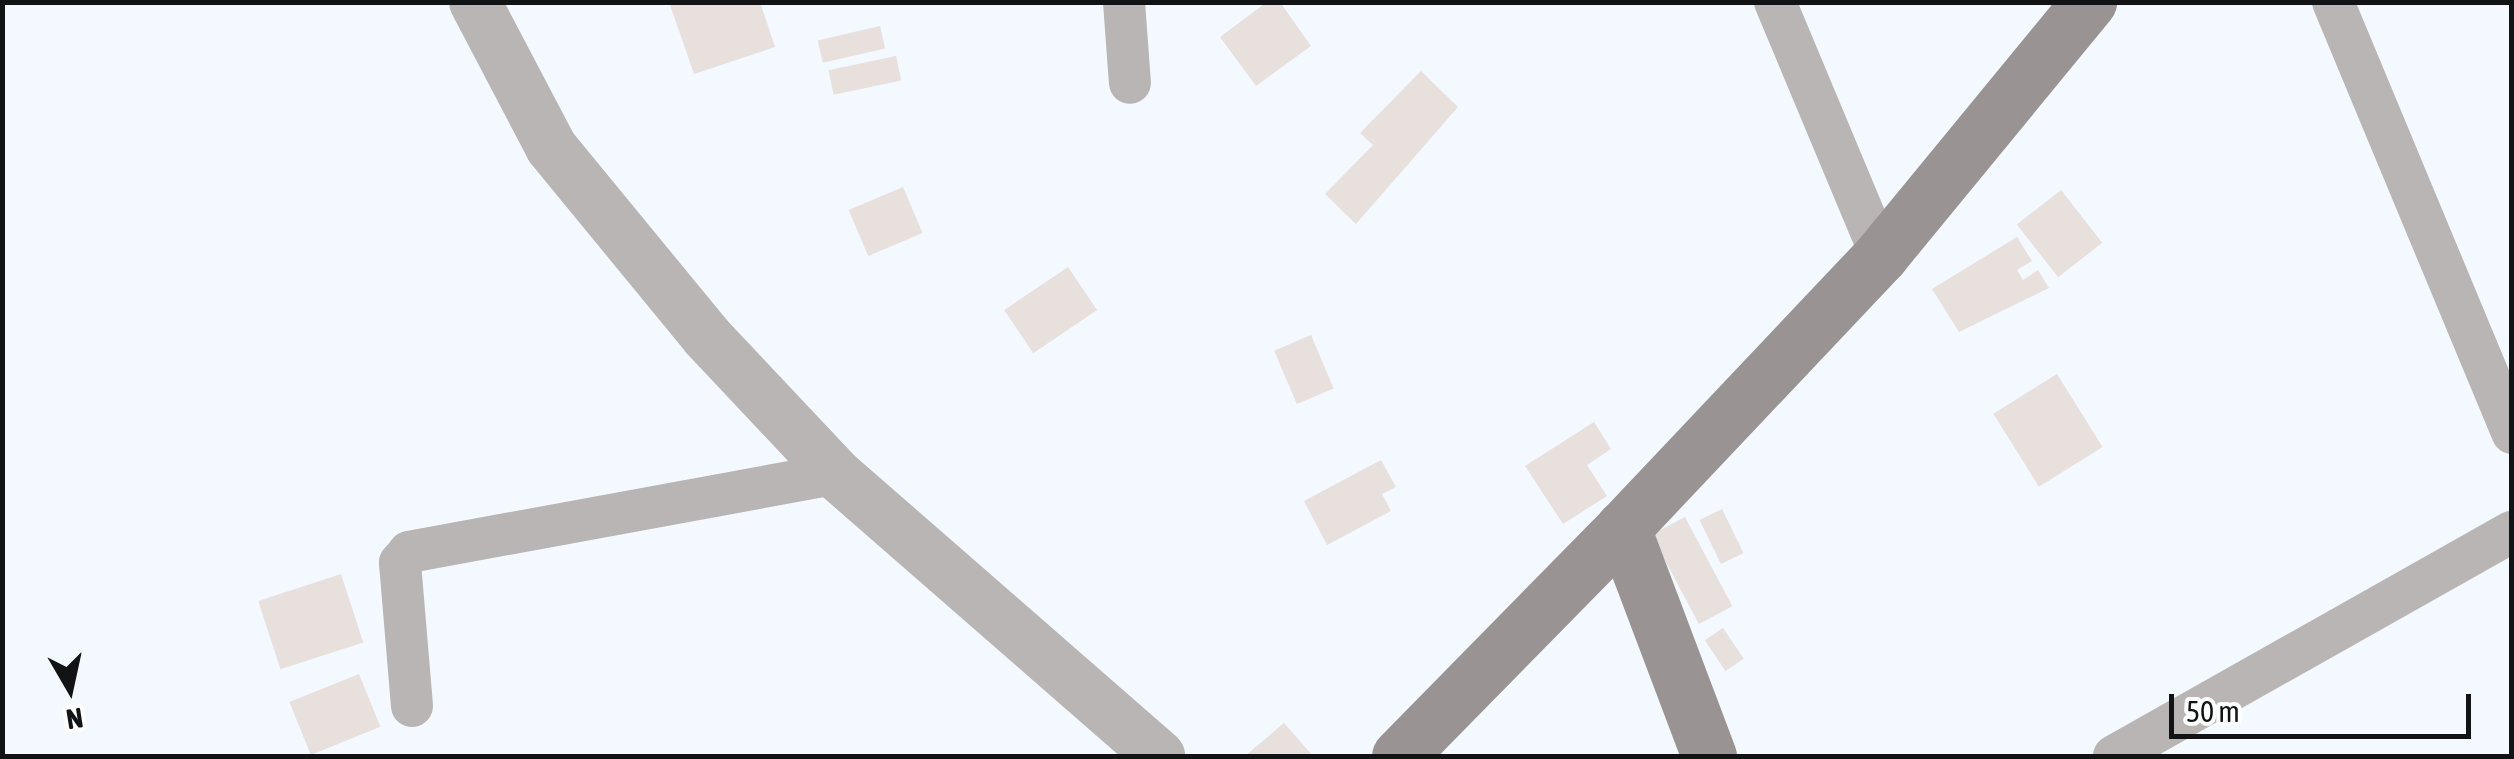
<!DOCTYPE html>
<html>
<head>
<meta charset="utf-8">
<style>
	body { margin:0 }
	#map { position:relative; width:2514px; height:759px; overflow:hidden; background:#f3f9fe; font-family:"Asap Condensed",sans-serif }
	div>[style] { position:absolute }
	.building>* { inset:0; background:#e7e0dc; transform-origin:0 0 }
	.minor>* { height:42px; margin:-21px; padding:0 21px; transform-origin:21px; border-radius:21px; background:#b8b5b4 }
	.tertiary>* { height:52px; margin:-26px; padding:0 26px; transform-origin:26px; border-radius:26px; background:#b8b5b4 }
	.secondary>* { height:55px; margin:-27.5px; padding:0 27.5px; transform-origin:27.5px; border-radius:27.5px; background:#999493 }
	span { translate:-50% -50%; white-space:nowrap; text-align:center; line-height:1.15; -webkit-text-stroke:8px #fff; paint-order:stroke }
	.frame { position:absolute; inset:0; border:5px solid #111314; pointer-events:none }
	.north { position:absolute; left:20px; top:639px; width:100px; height:100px; -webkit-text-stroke:8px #fff; paint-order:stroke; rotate:171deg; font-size:28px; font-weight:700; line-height:40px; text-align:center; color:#111314 }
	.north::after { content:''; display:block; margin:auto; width:35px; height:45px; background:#111314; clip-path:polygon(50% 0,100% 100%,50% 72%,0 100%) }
	.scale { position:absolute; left:2169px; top:694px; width:302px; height:45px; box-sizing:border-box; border:5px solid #111314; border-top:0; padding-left:12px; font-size:30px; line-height:35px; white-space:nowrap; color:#111314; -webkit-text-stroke:8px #fff; paint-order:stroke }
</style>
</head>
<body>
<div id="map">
	<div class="building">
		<div style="clip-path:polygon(669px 2px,760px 2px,775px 47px,694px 74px)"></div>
		<div style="clip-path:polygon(1267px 2px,1280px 2px,1311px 46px,1256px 86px,1220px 37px)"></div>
		<div style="left:880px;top:26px;width:23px;height:64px;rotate:77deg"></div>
		<div style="left:896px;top:56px;width:25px;height:69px;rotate:78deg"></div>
		<div style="clip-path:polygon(1421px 71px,1458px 107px,1356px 224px,1325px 194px,1373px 145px,1360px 133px)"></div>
		<div style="left:903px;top:187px;width:50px;height:59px;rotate:67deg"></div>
		<div style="left:2061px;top:190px;width:67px;height:56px;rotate:52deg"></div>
		<div style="clip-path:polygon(2017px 237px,2032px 261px,2017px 270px,2023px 280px,2038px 270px,2049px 288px,1959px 332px,1932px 289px)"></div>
		<div style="left:1068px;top:267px;width:52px;height:77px;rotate:56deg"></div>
		<div style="left:1311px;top:335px;width:58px;height:40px;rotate:67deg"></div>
		<div style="left:2057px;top:374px;width:86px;height:75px;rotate:58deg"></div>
		<div style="clip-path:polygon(1594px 422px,1611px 449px,1587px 465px,1607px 496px,1563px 524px,1525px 466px)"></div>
		<div style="clip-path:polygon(1381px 460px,1396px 487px,1382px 494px,1391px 511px,1327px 545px,1304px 501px)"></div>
		<div style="left:1722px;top:509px;width:49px;height:25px;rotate:64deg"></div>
		<div style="left:1685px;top:517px;width:101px;height:38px;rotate:62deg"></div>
		<div style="left:341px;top:574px;width:72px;height:87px;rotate:72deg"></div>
		<div style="left:1723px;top:628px;width:37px;height:22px;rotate:56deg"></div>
		<div style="left:359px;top:674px;width:57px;height:75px;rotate:68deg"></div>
		<div style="clip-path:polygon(1284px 723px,1313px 756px,1245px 756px)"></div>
	</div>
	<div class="minor">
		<div style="left:1124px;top:2px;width:81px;rotate:85.8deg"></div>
		<div style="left:1775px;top:2px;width:274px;rotate:67.3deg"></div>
		<div style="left:2333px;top:2px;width:467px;rotate:67.4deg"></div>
		<div style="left:412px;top:706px;width:144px;rotate:-94.8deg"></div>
		<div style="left:400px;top:563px;width:14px;rotate:-51deg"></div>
		<div style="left:409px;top:552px;width:434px;rotate:-10.4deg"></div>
		<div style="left:2114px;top:756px;width:457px;rotate:-29.4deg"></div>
	</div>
	<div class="tertiary">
		<div style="left:475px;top:2px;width:164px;rotate:62.3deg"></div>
		<div style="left:551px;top:147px;width:246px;rotate:50.6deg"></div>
		<div style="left:707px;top:337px;width:188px;rotate:46.7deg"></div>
		<div style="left:836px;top:474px;width:429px;rotate:41.1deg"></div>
	</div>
	<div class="secondary">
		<div style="left:1399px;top:756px;width:320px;rotate:-45.5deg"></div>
		<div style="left:1709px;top:756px;width:244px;rotate:-110.7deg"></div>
		<div style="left:1623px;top:528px;width:376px;rotate:-46.6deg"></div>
		<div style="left:1881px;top:255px;width:328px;rotate:-50.6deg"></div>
	</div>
	<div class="frame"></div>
	<div class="north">N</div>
	<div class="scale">50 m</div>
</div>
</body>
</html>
